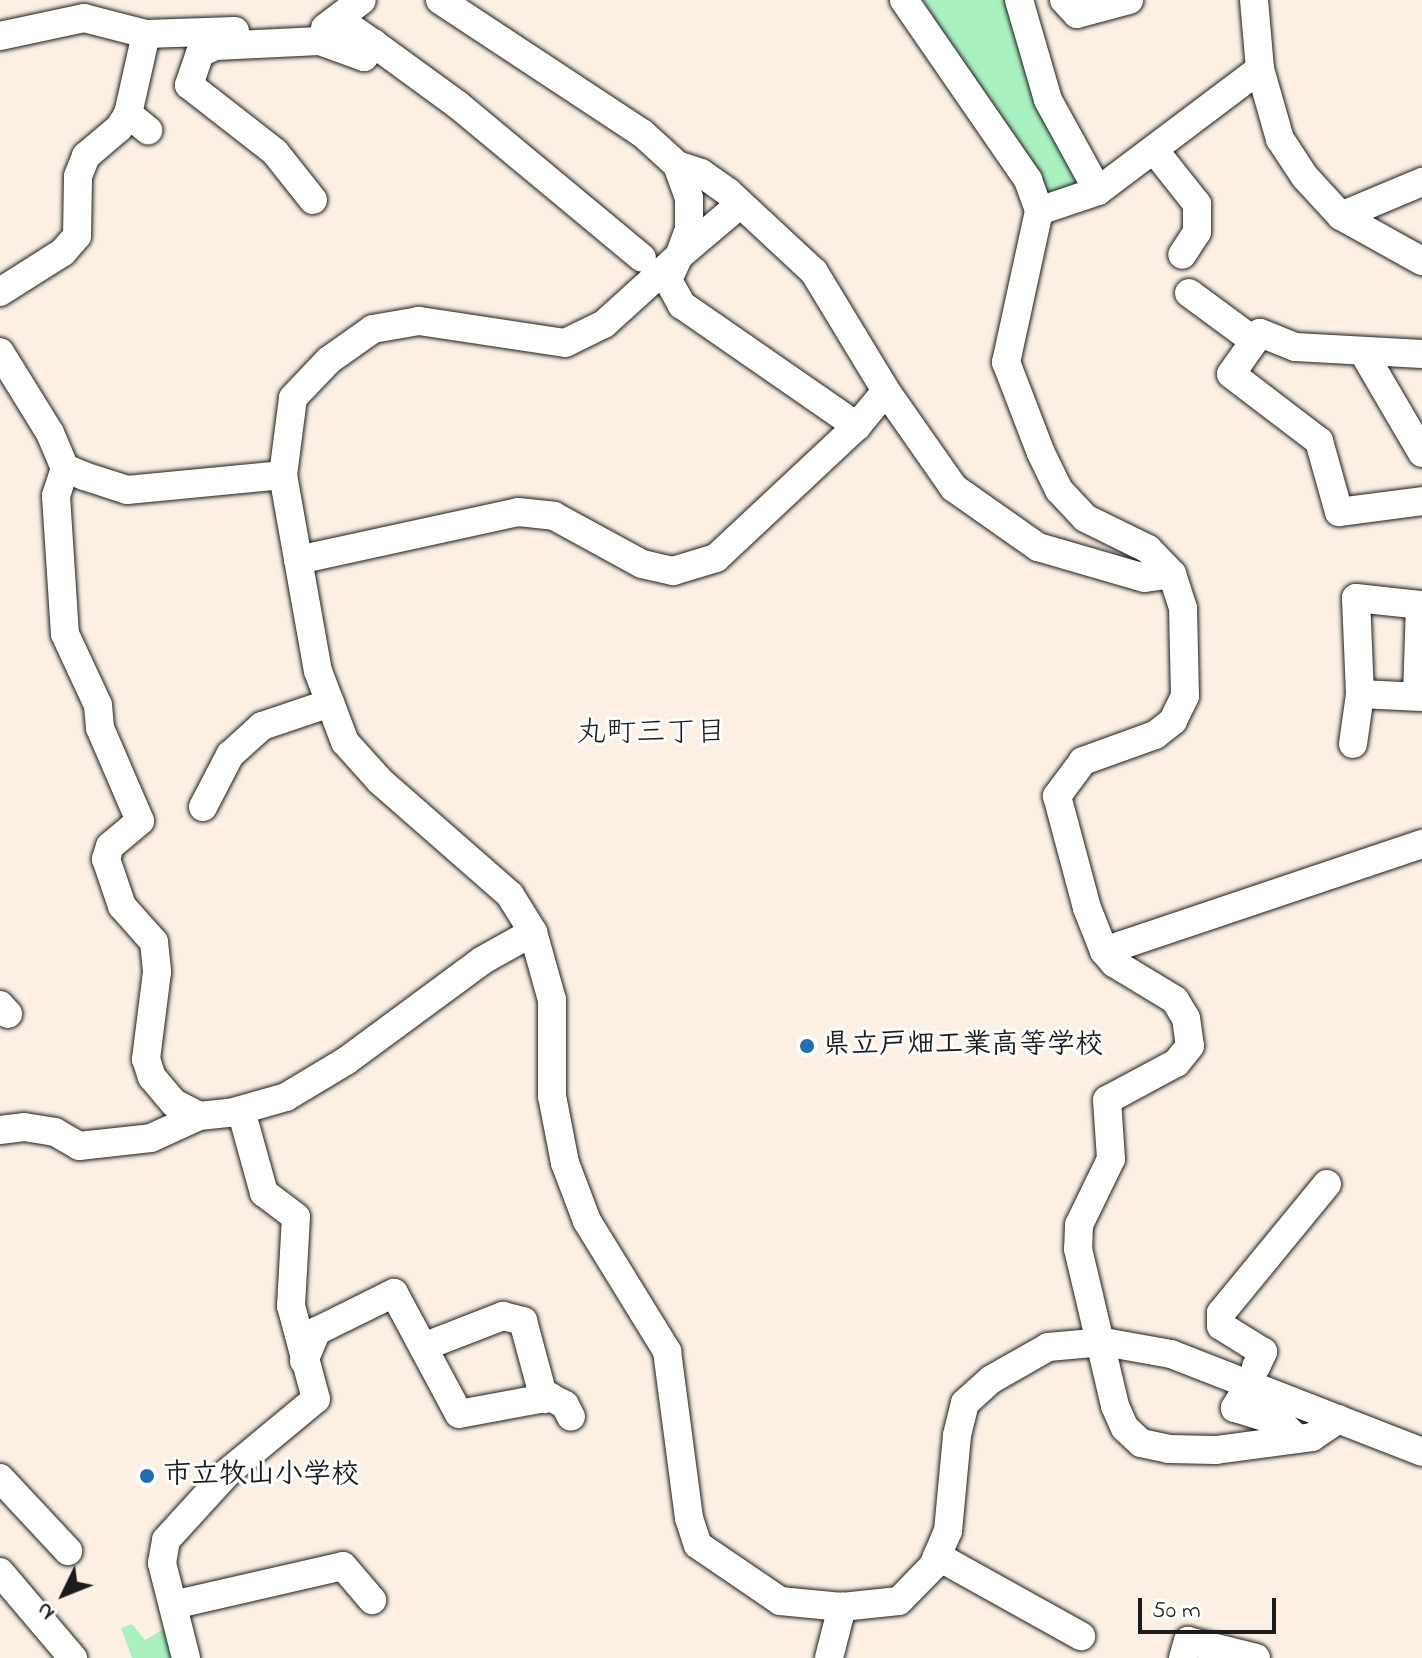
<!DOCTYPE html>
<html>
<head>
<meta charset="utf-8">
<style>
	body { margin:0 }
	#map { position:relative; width:1422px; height:1658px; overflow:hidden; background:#fbf0e3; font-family:"Indie Flower","Klee One",sans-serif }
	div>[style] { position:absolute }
	.green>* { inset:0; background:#a9f2c0 }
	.roads { filter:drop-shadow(0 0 2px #1c1c1c) drop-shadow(0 0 2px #1c1c1c) }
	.minor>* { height:28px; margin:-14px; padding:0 14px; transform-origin:14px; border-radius:14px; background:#fff }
	.dots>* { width:22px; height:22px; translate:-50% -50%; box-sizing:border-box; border:4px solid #fff; border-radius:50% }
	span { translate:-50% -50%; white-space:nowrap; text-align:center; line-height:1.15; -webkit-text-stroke:6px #fff; paint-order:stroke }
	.poi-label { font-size:28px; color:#1c1c1c; font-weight:700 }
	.left { translate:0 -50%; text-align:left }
	.neighbourhood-label { font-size:30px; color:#1c1c1c }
	.north { position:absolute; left:24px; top:1554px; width:80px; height:80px; -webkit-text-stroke:6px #fff; paint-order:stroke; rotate:227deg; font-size:22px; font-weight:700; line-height:32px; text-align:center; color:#1c1c1c }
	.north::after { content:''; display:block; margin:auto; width:28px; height:36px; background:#1c1c1c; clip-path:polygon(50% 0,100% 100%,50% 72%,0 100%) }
	.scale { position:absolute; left:1138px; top:1598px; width:138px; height:36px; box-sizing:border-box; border:4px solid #1c1c1c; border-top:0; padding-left:10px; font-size:24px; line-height:28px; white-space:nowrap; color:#1c1c1c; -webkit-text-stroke:6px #fff; paint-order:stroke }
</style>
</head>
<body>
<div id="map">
	<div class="green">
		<div style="clip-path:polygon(923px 0,1014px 0,1084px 187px,1043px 198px)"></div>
		<div style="clip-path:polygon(132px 1624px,145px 1640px,169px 1626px,176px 1658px,132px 1658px,121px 1628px)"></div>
	</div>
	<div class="roads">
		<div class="minor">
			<div style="left:440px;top:0;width:242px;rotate:33.4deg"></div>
			<div style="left:642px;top:133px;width:47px;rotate:42.4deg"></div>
			<div style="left:677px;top:165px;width:35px;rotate:70deg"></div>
			<div style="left:689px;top:198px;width:31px;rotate:90deg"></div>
			<div style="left:689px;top:229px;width:29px;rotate:110deg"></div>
			<div style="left:679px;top:256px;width:101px;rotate:137.8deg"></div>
			<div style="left:604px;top:324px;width:43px;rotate:154deg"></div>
			<div style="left:565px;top:343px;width:148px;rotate:-171.4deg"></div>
			<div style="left:419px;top:321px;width:47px;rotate:170.1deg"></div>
			<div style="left:373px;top:329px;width:54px;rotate:144.8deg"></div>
			<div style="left:329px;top:360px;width:52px;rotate:133.5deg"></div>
			<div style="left:293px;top:398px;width:78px;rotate:97.4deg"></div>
			<div style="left:283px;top:475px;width:199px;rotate:79.9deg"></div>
			<div style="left:318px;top:671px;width:76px;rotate:69.2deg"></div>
			<div style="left:345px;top:742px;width:52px;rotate:48.1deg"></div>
			<div style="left:380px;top:781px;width:173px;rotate:41.2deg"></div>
			<div style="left:510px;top:895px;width:44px;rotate:58.1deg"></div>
			<div style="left:533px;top:932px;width:71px;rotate:74.4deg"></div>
			<div style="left:552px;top:1000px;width:96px;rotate:90deg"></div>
			<div style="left:552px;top:1096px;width:68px;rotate:79deg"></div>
			<div style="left:565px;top:1163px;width:62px;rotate:69.2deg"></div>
			<div style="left:587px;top:1221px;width:153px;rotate:58.4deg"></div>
			<div style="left:667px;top:1351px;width:168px;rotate:82.5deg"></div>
			<div style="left:689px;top:1518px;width:28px;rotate:72deg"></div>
			<div style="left:698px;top:1545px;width:99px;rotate:34.3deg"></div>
			<div style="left:780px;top:1601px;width:62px;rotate:5.5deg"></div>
			<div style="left:842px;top:1607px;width:57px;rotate:-6deg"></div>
			<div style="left:899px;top:1601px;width:49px;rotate:-45.8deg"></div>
			<div style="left:933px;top:1566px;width:38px;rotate:-67deg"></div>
			<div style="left:948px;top:1531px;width:96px;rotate:-84.6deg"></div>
			<div style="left:957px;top:1435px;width:33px;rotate:-76deg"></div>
			<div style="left:965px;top:1403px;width:36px;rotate:-42deg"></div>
			<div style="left:992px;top:1379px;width:64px;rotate:-29.7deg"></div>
			<div style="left:1048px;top:1347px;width:56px;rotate:-5.1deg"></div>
			<div style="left:1104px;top:1342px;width:68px;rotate:10.2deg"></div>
			<div style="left:1171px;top:1354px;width:269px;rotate:21.3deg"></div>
			<div style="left:904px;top:0;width:219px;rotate:55.4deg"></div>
			<div style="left:1028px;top:180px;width:33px;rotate:70deg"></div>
			<div style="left:1039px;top:211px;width:155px;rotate:102.3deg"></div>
			<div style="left:1006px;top:362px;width:97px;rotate:69deg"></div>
			<div style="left:1041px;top:453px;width:41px;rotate:64.1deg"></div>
			<div style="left:1059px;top:490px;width:38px;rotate:47deg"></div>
			<div style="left:1085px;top:518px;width:70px;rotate:26.2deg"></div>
			<div style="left:1148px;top:549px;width:35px;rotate:46deg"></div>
			<div style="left:1172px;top:574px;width:36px;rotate:72deg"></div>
			<div style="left:1183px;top:608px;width:88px;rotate:88.7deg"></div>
			<div style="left:1185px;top:696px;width:28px;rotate:116deg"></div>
			<div style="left:1173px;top:721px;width:23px;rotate:142deg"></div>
			<div style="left:1155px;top:735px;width:77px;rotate:160.1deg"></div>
			<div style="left:1083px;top:761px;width:44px;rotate:126.6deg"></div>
			<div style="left:1057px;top:796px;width:116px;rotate:75deg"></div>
			<div style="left:1087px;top:908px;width:46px;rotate:68.4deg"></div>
			<div style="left:1104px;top:951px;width:16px;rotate:50deg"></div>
			<div style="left:1114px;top:963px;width:71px;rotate:31.2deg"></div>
			<div style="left:1175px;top:1000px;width:21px;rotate:59deg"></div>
			<div style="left:1186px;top:1018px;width:28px;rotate:82deg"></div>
			<div style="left:1190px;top:1046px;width:22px;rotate:129deg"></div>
			<div style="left:1176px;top:1063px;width:78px;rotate:151.8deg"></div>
			<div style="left:1107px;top:1100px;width:59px;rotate:86.1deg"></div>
			<div style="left:1111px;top:1159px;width:73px;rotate:115.9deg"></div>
			<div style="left:1079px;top:1225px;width:24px;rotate:92deg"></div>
			<div style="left:1078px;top:1249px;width:161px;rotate:76.7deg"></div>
			<div style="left:1115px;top:1406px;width:24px;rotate:66deg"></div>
			<div style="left:1125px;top:1428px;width:22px;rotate:43deg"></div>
			<div style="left:1141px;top:1443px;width:29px;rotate:12deg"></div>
			<div style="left:1169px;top:1449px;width:47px;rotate:1.2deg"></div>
			<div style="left:1216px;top:1450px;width:97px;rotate:-7.7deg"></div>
			<div style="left:1312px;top:1437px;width:32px;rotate:-34deg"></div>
			<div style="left:1019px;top:0;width:104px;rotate:73.8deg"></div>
			<div style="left:1048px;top:100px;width:104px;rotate:61.2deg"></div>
			<div style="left:1064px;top:0;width:19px;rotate:47deg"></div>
			<div style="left:1077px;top:14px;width:54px;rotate:-15.1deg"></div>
			<div style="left:1254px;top:0;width:69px;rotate:85deg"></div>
			<div style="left:1260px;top:69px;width:73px;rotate:74.1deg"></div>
			<div style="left:1280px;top:139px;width:45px;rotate:56.7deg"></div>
			<div style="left:1305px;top:177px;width:53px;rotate:47.3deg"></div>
			<div style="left:1341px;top:216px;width:93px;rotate:29.1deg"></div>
			<div style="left:325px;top:28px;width:46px;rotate:-37.1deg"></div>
			<div style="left:0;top:36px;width:86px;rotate:-12.1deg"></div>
			<div style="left:84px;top:18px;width:64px;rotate:14.5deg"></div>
			<div style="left:146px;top:34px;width:89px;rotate:-1.9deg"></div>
			<div style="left:373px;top:43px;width:105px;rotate:36.1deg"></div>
			<div style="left:458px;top:105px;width:239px;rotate:39.7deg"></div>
			<div style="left:128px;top:114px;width:26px;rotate:39deg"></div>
			<div style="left:1155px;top:151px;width:68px;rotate:51.6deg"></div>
			<div style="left:1197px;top:204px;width:28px;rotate:90deg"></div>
			<div style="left:1197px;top:232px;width:27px;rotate:123deg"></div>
			<div style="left:677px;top:165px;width:25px;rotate:18deg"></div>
			<div style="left:701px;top:173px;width:33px;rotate:35deg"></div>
			<div style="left:728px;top:192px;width:117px;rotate:42.9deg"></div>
			<div style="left:814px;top:272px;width:139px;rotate:58.8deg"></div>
			<div style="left:886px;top:391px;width:118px;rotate:55deg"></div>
			<div style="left:954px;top:488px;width:103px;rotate:35.1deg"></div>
			<div style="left:1038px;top:547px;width:111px;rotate:16.2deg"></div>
			<div style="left:1145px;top:578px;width:27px;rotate:-8deg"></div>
			<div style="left:313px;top:200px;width:61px;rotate:-128.4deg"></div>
			<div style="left:275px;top:152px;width:109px;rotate:-142.1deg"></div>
			<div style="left:189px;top:85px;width:34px;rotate:-71deg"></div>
			<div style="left:200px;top:53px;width:17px;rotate:-25deg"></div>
			<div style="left:215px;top:46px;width:105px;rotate:-2.7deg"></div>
			<div style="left:320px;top:41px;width:47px;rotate:20deg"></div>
			<div style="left:364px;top:57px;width:17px;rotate:-57deg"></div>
			<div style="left:373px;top:43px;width:42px;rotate:-145.6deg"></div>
			<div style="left:739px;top:205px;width:79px;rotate:139.6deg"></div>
			<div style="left:679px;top:256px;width:26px;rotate:115deg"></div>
			<div style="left:668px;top:280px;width:29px;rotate:61deg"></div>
			<div style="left:682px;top:305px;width:213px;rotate:34.7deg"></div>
			<div style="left:1039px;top:211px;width:62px;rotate:-18.7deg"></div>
			<div style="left:1098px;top:191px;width:203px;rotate:-37deg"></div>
			<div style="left:1341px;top:216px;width:88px;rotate:-22.8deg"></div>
			<div style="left:0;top:292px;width:75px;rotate:-32.4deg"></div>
			<div style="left:63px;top:252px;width:21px;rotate:-49deg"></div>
			<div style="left:77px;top:236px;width:60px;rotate:-89deg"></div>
			<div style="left:78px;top:176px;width:22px;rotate:-68deg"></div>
			<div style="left:86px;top:156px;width:43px;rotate:-40.3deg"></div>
			<div style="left:119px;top:128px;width:17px;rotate:-57deg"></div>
			<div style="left:128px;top:114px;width:82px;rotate:-77.3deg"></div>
			<div style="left:1189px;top:293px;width:81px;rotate:36.4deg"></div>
			<div style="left:0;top:352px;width:95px;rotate:58.3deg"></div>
			<div style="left:50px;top:433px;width:38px;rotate:67deg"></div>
			<div style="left:65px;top:468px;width:21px;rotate:23deg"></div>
			<div style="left:84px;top:476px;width:45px;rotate:18deg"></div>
			<div style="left:127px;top:490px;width:157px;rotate:-5.5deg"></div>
			<div style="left:1363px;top:352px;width:117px;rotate:59.7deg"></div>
			<div style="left:1422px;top:354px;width:127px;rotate:-176.8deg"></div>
			<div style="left:1295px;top:347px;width:38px;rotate:-158deg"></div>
			<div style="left:1260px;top:333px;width:50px;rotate:125.3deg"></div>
			<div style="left:1231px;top:374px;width:111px;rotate:37.3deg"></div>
			<div style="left:1319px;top:441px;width:74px;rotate:74.3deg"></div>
			<div style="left:1339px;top:512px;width:84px;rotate:-7.5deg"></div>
			<div style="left:65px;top:468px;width:29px;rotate:108deg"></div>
			<div style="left:56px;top:496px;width:138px;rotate:86.3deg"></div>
			<div style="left:65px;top:634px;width:78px;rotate:65.1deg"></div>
			<div style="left:98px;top:705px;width:23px;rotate:85deg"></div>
			<div style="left:100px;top:728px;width:101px;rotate:66.7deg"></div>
			<div style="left:140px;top:821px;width:39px;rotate:140deg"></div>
			<div style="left:110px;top:846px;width:14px;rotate:107deg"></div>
			<div style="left:106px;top:859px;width:50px;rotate:71.2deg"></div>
			<div style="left:122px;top:906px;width:48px;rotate:48.4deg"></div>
			<div style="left:154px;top:942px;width:30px;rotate:84deg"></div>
			<div style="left:157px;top:972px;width:88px;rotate:97.2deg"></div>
			<div style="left:146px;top:1059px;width:19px;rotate:72deg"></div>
			<div style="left:152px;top:1077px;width:34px;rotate:50deg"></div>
			<div style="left:174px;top:1103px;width:28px;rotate:27deg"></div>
			<div style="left:298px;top:560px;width:225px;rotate:-12.3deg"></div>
			<div style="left:518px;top:512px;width:36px;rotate:6deg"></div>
			<div style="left:554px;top:516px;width:100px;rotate:28.6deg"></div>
			<div style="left:642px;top:564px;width:32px;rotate:13deg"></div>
			<div style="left:673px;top:571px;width:45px;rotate:-16.8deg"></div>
			<div style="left:716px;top:558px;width:193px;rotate:-43.1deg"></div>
			<div style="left:857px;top:426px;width:45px;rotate:-50.4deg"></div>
			<div style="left:1360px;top:694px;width:96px;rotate:-92.4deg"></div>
			<div style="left:1356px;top:598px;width:64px;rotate:6.2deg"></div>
			<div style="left:1420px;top:605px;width:91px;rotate:91.9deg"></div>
			<div style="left:1353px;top:744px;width:50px;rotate:-82deg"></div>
			<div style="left:1360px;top:694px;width:62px;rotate:2.8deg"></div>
			<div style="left:203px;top:807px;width:59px;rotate:-62.6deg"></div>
			<div style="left:230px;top:755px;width:43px;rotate:-42.2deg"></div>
			<div style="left:262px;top:726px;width:72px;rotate:-18.7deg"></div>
			<div style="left:1104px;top:951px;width:336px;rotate:-18.6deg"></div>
			<div style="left:0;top:1005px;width:12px;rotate:48deg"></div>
			<div style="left:0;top:1130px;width:24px;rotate:-7deg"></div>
			<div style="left:24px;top:1127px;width:31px;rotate:9deg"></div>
			<div style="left:55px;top:1132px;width:28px;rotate:30deg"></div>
			<div style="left:79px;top:1146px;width:72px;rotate:-6.3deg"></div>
			<div style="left:151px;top:1138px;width:53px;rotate:-24.6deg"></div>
			<div style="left:199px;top:1116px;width:31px;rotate:-6deg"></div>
			<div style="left:230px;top:1113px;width:58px;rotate:-15.9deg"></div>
			<div style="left:286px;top:1097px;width:70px;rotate:-31deg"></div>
			<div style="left:346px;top:1061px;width:170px;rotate:-36.4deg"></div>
			<div style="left:483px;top:960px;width:57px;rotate:-29.2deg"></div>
			<div style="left:423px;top:1347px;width:86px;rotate:-21.2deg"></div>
			<div style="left:503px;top:1316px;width:21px;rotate:14deg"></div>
			<div style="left:523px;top:1321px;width:81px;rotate:74.9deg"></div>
			<div style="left:304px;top:1361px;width:33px;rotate:-67deg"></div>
			<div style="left:317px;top:1331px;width:86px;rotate:-26.3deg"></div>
			<div style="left:394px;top:1293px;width:137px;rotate:61.8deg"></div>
			<div style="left:459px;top:1414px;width:93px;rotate:-10.6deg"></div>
			<div style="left:550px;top:1397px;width:17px;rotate:28deg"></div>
			<div style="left:565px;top:1405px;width:13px;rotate:63deg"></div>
			<div style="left:1256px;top:1367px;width:17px;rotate:-65deg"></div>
			<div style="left:1263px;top:1352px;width:49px;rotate:-148.2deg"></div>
			<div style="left:1221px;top:1326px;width:13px;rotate:-90deg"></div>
			<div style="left:1221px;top:1313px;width:167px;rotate:-50.6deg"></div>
			<div style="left:1241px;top:1398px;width:12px;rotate:121deg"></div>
			<div style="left:1235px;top:1408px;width:47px;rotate:17.3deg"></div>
			<div style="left:1280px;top:1422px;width:23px;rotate:45deg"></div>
			<div style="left:0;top:1478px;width:100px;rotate:47deg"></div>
			<div style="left:937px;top:1556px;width:165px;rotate:29.1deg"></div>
			<div style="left:0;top:1572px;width:113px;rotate:49.7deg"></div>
			<div style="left:173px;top:1605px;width:174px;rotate:-12.9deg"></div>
			<div style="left:343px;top:1566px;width:45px;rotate:49.5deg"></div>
			<div style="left:186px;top:1658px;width:98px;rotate:-104.2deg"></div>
			<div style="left:162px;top:1563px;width:23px;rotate:-80deg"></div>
			<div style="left:166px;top:1540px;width:92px;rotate:-47.6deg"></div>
			<div style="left:228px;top:1472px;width:114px;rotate:-39.7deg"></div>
			<div style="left:316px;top:1399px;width:96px;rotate:-105deg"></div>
			<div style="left:291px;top:1306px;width:89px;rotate:-86.8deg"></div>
			<div style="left:296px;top:1217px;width:40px;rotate:-143deg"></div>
			<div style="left:264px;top:1193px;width:86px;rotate:-105.5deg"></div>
			<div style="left:829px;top:1658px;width:53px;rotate:-75.7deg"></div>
			<div style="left:1183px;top:1658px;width:18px;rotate:-74deg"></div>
			<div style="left:1188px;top:1641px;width:70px;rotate:14deg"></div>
		</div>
	</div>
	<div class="dots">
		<div style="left:807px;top:1046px;background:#1f6fb2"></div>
		<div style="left:147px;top:1476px;background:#1f6fb2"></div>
	</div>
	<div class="poi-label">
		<span class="left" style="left:823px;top:1046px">県立戸畑工業高等学校</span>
		<span class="left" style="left:163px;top:1476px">市立牧山小学校</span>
	</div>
	<div class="neighbourhood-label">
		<span style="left:651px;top:734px">丸町三丁目</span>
	</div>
	<div class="north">N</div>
	<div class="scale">50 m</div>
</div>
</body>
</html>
